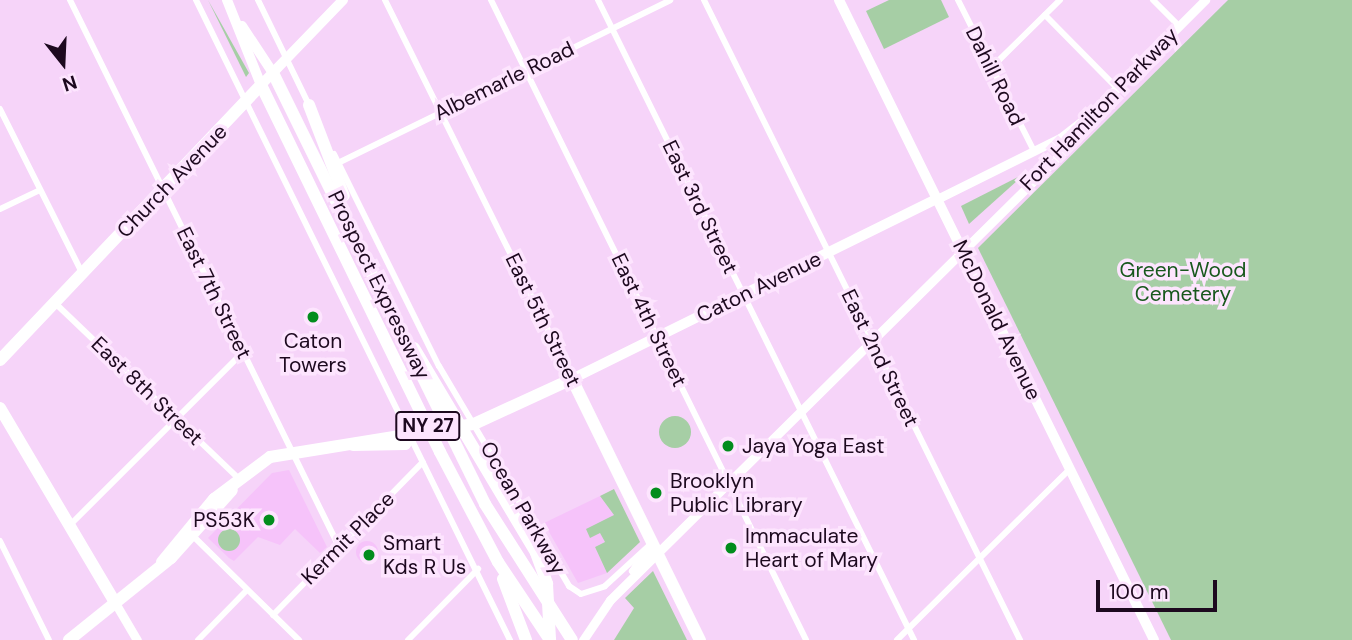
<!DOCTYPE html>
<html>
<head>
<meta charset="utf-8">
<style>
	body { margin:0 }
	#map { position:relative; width:1352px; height:640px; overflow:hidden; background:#f6d4f9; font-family:"DM Sans",sans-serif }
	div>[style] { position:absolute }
	.built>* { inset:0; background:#f6c3fa }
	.round { border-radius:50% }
	.green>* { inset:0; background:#a6cea5 }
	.street>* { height:6px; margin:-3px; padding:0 3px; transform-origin:3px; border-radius:3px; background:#fff }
	.secondary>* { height:9px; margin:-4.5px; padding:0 4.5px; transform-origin:4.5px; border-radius:4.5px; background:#fff }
	.primary>* { height:10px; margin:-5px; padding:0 5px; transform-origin:5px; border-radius:5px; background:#fff }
	.highway>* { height:12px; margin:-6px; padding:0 6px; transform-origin:6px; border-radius:6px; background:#fff }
	.dots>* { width:19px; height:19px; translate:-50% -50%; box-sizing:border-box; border:4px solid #fde5fe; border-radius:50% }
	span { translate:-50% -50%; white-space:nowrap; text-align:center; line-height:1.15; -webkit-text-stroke:7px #fde5fe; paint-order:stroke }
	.shield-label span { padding:2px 5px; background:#fde5fe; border:2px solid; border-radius:5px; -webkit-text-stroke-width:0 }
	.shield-label { font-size:19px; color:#1d091f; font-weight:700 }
	.street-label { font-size:21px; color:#1d091f }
	.park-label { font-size:21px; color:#18581d }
	.poi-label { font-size:21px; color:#1d091f }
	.left { translate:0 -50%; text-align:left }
	.right { translate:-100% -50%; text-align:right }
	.north { position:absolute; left:28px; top:28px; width:70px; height:70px; -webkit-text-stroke:5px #fde5fe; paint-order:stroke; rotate:162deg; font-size:19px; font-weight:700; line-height:28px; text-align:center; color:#1d091f }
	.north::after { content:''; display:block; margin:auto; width:24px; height:32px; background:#1d091f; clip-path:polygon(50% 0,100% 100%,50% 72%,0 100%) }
	.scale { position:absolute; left:1096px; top:580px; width:121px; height:32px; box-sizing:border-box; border:4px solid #1d091f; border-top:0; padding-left:9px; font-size:21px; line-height:24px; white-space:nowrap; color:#1d091f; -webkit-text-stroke:5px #fde5fe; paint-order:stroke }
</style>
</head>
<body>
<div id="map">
	<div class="built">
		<div style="clip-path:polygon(289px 470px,327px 547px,320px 553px,295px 529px,280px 545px,258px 537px,234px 561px,229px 558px,208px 538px,272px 473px)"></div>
		<div style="clip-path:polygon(600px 496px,614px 515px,600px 533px,605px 542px,595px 547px,607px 573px,578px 583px,544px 523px)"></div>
		<div class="round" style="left:356px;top:541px;width:22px;height:22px"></div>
	</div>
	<div class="green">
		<div style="clip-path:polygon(208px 0,249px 73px,246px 77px)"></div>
		<div style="clip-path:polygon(889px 0,941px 0,949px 17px,884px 49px,866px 11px)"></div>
		<div style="clip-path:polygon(1228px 0,1352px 0,1352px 640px,1171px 640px,978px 248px)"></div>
		<div style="clip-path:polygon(1018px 177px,1019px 179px,969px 224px,961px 206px)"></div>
		<div class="round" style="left:659px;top:416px;width:32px;height:32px"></div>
		<div style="clip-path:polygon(614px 489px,640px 542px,607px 573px,595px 547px,605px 542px,600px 533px,590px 538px,586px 529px,614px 515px,600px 496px)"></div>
		<div class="round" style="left:218px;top:529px;width:22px;height:22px"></div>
		<div style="clip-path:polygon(653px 571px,687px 640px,614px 640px,634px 608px,625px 598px)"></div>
	</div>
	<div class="street">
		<div style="left:70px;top:0;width:610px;rotate:63.81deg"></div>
		<div style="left:196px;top:0;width:713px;rotate:63.87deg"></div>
		<div style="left:258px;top:0;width:119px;rotate:64.1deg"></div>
		<div style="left:385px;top:0;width:423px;rotate:63.7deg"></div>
		<div style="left:491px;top:0;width:713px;rotate:63.79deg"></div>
		<div style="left:598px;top:0;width:714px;rotate:63.72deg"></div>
		<div style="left:704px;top:0;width:714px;rotate:63.72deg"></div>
		<div style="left:958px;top:0;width:169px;rotate:63.3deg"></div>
		<div style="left:1153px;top:0;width:37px;rotate:45deg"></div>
		<div style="left:1045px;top:15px;width:103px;rotate:45.4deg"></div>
		<div style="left:991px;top:68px;width:97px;rotate:-44.6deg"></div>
		<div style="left:0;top:109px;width:183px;rotate:63.4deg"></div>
		<div style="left:334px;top:154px;width:237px;rotate:63.7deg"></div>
		<div style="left:439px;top:366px;width:256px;rotate:59.4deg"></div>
		<div style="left:569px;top:586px;width:14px;rotate:34deg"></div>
		<div style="left:581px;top:594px;width:25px;rotate:-18deg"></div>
		<div style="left:605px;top:586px;width:64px;rotate:-42.5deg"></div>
		<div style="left:338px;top:163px;width:370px;rotate:-26.1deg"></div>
		<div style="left:0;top:209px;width:44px;rotate:-25.4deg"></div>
		<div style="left:55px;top:303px;width:256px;rotate:43.7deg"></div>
		<div style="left:70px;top:525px;width:245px;rotate:-45deg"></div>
		<div style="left:190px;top:533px;width:153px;rotate:44.5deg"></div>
		<div style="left:0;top:541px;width:110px;rotate:63.7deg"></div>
		<div style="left:651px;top:549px;width:4px;rotate:63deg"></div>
		<div style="left:653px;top:553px;width:28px;rotate:139deg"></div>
		<div style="left:632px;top:571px;width:13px;rotate:-58deg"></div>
		<div style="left:639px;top:560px;width:16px;rotate:-43deg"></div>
		<div style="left:273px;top:615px;width:214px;rotate:-45.6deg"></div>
		<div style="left:198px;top:640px;width:70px;rotate:-45.6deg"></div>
		<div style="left:408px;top:640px;width:100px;rotate:-45.4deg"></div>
		<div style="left:897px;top:640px;width:243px;rotate:-44.7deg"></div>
	</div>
	<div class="secondary">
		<div style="left:937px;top:199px;width:137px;rotate:-26.4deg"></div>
		<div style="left:1060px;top:138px;width:41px;rotate:-38deg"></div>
		<div style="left:114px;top:601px;width:45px;rotate:59.5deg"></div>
		<div style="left:583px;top:640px;width:48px;rotate:-56deg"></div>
		<div style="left:610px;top:600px;width:671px;rotate:-44.7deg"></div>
		<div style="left:1087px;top:128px;width:20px;rotate:-66deg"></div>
		<div style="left:1095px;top:110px;width:156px;rotate:-45deg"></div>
	</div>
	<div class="primary">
		<div style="left:227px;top:0;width:92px;rotate:68.2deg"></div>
		<div style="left:261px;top:85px;width:118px;rotate:-46deg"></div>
		<div style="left:839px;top:0;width:713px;rotate:63.79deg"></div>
		<div style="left:242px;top:26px;width:56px;rotate:56.6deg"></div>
		<div style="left:572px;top:379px;width:407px;rotate:-26.3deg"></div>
	</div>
	<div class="highway">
		<div style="left:273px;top:73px;width:480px;rotate:63.8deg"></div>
		<div style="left:485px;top:504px;width:161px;rotate:57.4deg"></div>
		<div style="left:309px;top:105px;width:97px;rotate:69deg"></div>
		<div style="left:414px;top:348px;width:239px;rotate:59.2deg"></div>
		<div style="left:536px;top:553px;width:33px;rotate:70deg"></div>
		<div style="left:547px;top:584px;width:56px;rotate:86.9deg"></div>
		<div style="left:0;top:360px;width:379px;rotate:-46.5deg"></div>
		<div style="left:261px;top:85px;width:408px;rotate:64deg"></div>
		<div style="left:440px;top:452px;width:124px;rotate:62.2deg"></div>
		<div style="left:498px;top:562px;width:94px;rotate:56.3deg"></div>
		<div style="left:0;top:408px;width:224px;rotate:59.4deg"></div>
		<div style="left:353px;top:445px;width:52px;rotate:-1.1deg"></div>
		<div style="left:405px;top:444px;width:9px;rotate:-58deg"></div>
		<div style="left:162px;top:562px;width:82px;rotate:-50.5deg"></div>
		<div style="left:214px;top:499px;width:70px;rotate:-36.9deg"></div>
		<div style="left:270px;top:457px;width:207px;rotate:-9.2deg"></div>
		<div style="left:474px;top:424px;width:108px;rotate:-24.7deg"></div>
		<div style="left:572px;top:379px;width:291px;rotate:63.9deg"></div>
		<div style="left:503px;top:579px;width:65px;rotate:69.3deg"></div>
		<div style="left:69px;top:640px;width:131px;rotate:-38.8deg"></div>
		<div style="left:171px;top:558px;width:91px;rotate:-48.1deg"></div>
	</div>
	<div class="dots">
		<div style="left:313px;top:317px;background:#028d1d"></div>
		<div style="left:728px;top:446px;background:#028d1d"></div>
		<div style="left:656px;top:493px;background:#028d1d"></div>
		<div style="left:269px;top:520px;background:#028d1d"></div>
		<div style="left:731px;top:548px;background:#028d1d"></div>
		<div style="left:369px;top:555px;background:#028d1d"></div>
	</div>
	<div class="shield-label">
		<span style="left:428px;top:426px">NY 27</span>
	</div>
	<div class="street-label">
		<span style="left:995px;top:76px;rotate:64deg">Dahill Road</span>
		<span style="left:504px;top:81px;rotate:-26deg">Albemarle Road</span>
		<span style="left:1099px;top:109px;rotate:-46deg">Fort Hamilton Parkway</span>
		<span style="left:172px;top:181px;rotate:-46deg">Church Avenue</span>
		<span style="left:700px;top:207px;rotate:64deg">East 3rd Street</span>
		<span style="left:379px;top:285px;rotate:64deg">Prospect Expressway</span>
		<span style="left:759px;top:287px;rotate:-26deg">Caton Avenue</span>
		<span style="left:214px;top:293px;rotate:64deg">East 7th Street</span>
		<span style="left:543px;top:320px;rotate:64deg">East 5th Street</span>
		<span style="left:649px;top:320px;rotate:64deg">East 4th Street</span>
		<span style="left:997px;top:320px;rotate:64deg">McDonald Avenue</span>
		<span style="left:880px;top:358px;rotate:64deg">East 2nd Street</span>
		<span style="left:147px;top:391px;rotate:44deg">East 8th Street</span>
		<span style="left:523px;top:508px;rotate:60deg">Ocean Parkway</span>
		<span style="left:348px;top:538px;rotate:-45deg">Kermit Place</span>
	</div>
	<div class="park-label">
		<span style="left:1183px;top:282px">Green-Wood<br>Cemetery</span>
	</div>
	<div class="poi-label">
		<span style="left:313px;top:353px">Caton<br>Towers</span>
		<span class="left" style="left:742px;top:446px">Jaya Yoga East</span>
		<span class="left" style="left:670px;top:493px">Brooklyn<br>Public Library</span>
		<span class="right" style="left:255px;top:520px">PS53K</span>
		<span class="left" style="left:745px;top:548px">Immaculate<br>Heart of Mary</span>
		<span class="left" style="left:383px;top:555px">Smart<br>Kds R Us</span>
	</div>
	<div class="north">N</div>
	<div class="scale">100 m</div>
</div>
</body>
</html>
